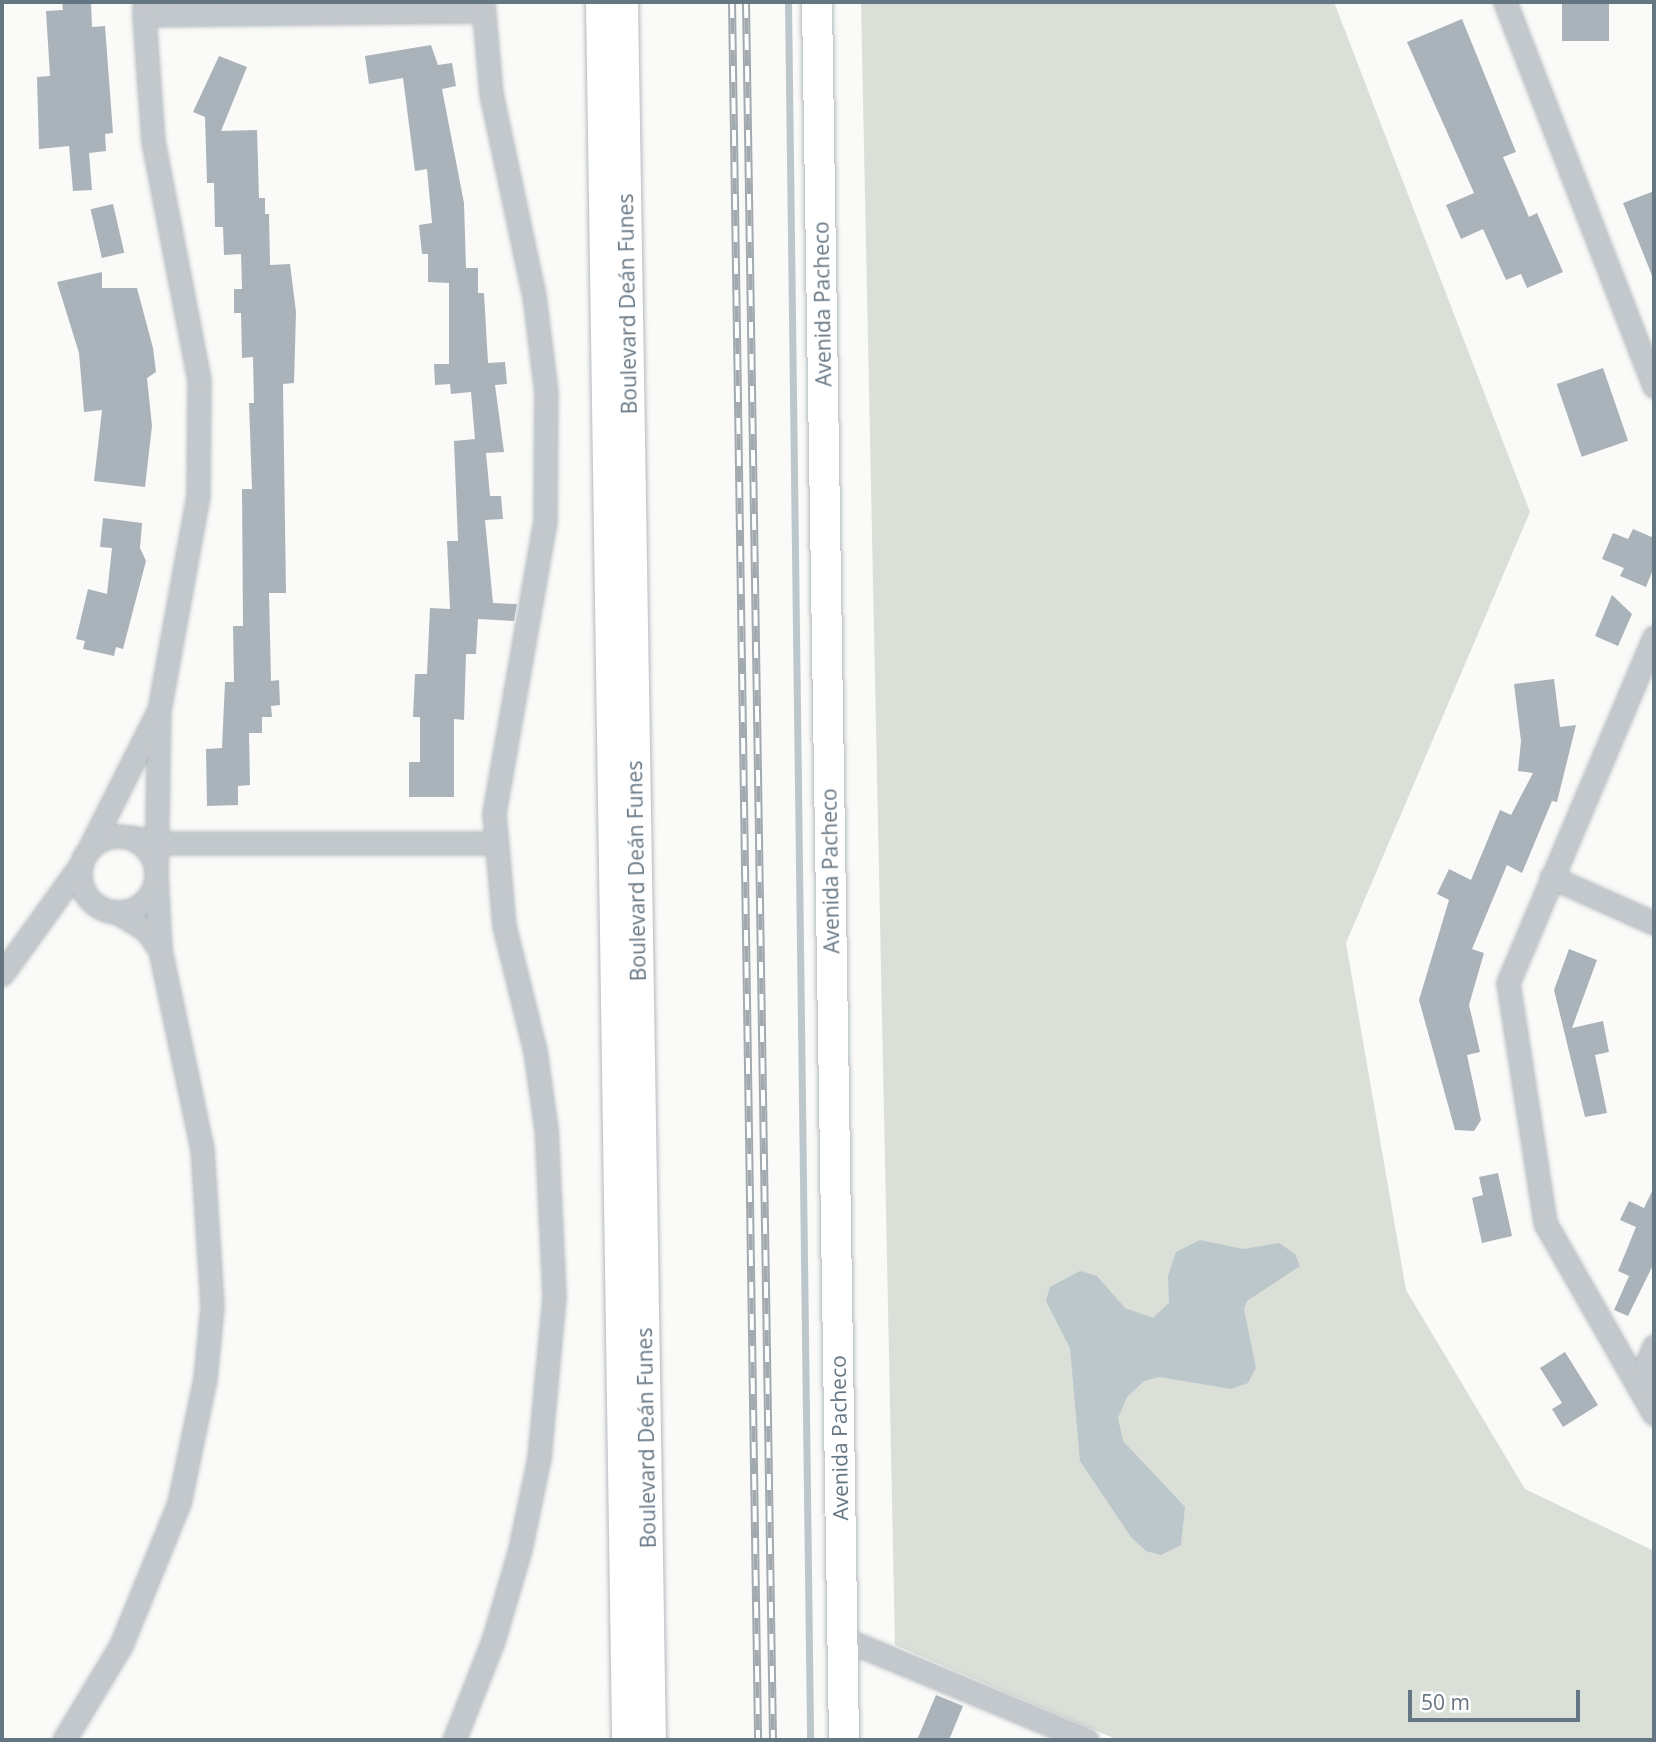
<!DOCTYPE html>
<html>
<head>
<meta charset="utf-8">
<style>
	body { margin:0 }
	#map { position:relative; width:1656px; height:1742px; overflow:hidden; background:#fafaf8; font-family:"Open Sans",sans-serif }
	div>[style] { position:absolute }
	.green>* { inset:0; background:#dadfd7 }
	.water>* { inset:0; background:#bbc7cb }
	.stream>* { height:7px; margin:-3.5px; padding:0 3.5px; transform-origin:3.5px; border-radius:3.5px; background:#bbc7cb }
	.building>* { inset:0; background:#aab3b9; transform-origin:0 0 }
	.roads { filter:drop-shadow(0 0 2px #b3babf) drop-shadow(0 0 2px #b3babf) }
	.street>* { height:21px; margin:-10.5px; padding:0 10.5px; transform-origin:10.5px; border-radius:10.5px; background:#c3c8cc }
	.street>.ring { margin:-10.5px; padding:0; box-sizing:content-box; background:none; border:21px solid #c3c8cc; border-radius:50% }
	.secondary>* { height:30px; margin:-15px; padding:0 15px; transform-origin:15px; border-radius:15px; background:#fff }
	.rail>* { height:8px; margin-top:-4px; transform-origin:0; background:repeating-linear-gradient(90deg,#fff 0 16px,#a2aab0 0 32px); box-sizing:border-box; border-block:2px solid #a2aab0 }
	span { translate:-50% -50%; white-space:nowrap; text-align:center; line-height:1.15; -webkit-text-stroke:7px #fff; paint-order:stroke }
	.street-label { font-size:21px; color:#657683 }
	.frame { position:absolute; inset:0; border:4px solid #657683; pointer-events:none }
	.scale { position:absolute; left:1408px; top:1690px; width:172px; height:32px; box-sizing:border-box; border:4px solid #657683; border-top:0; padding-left:9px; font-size:21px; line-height:24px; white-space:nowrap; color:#657683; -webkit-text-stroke:5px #fff; paint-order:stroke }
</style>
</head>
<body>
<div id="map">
	<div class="green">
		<div style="clip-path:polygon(861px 2px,1334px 2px,1530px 512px,1346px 943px,1406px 1290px,1525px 1489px,1654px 1551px,1654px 1740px,1118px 1740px,895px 1645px)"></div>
	</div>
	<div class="water">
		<div style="clip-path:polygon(1200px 1240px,1243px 1249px,1279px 1243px,1295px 1254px,1300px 1266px,1247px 1301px,1244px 1309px,1256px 1368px,1248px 1383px,1231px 1389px,1159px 1377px,1144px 1381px,1127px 1397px,1118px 1418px,1123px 1441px,1185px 1507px,1181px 1545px,1161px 1555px,1146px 1551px,1131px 1537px,1080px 1461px,1070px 1348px,1046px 1301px,1050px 1287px,1080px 1271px,1097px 1276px,1125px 1308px,1153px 1318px,1169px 1303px,1168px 1276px,1176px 1252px)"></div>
	</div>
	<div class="stream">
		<div style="left:788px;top:2px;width:1738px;rotate:89.27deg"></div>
	</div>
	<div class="building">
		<div style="clip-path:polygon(62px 2px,91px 2px,92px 27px,105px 26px,113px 133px,105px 134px,106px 151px,89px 153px,92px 190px,73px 191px,69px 146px,39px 149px,37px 77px,50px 76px,46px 11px,63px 10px)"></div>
		<div style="left:1562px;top:2px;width:47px;height:39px"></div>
		<div style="clip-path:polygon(1462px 19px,1516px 152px,1503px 157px,1529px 217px,1537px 213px,1563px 272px,1527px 288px,1521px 274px,1506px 280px,1483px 229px,1461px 239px,1446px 205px,1474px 193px,1407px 42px)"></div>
		<div style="clip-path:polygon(431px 45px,438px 65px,452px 63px,456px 86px,442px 89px,464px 203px,466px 268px,478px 268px,478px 293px,484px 293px,488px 363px,505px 362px,507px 384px,495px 385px,504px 452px,486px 453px,490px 496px,501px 496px,503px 519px,485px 520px,493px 603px,517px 604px,514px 621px,478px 619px,476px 654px,466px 654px,464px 720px,454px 719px,454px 797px,409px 797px,409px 762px,420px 762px,420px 717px,413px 717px,415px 674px,427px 674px,430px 608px,450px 609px,447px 541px,458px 541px,454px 441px,475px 439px,471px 392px,451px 394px,450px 384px,435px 385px,434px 364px,449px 364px,449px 283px,428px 282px,428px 254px,422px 254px,419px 225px,432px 223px,427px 169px,415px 171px,403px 78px,369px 84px,365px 56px)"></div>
		<div style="clip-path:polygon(219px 56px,247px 67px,221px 131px,257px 130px,259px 198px,265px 198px,265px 214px,269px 214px,270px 265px,290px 264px,296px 312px,294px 383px,283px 384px,286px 593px,269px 593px,271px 681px,279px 680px,280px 705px,271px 706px,272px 717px,262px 717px,262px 733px,249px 733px,250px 785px,238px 786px,238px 805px,207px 806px,206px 749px,222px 748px,225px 682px,234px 682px,233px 626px,243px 626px,242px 489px,252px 489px,249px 403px,254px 403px,253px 357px,242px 358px,241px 313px,234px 313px,234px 289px,242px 289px,241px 254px,224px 255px,223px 227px,215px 227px,214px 183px,207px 183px,205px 117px,193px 112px)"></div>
		<div style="clip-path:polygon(1654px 191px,1654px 278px,1653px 278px,1623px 203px)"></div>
		<div style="left:113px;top:204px;width:50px;height:23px;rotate:77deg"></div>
		<div style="clip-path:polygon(102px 272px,102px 288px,137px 288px,153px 348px,156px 372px,147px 378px,152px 426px,145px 487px,94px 481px,102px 410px,84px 412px,79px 353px,57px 282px)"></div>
		<div style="left:1603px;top:368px;width:77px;height:49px;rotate:71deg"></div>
		<div style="clip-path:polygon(103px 518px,142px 523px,140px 548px,146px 561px,123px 649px,116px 647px,114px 656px,83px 649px,85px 641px,76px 639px,88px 589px,107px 594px,112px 548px,100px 547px)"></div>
		<div style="clip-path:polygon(1633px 529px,1654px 538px,1654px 567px,1646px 587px,1620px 576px,1624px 568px,1602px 559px,1613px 533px,1628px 539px)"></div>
		<div style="clip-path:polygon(1612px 595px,1632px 614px,1618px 646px,1595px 636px)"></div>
		<div style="clip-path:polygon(1554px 679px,1560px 727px,1576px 725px,1557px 802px,1552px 801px,1522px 873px,1507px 865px,1472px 949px,1484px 953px,1469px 1005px,1480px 1052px,1467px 1055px,1481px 1120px,1474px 1131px,1455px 1130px,1419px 1000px,1449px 900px,1437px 894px,1449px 869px,1471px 880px,1500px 810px,1511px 815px,1533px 773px,1518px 771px,1521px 741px,1514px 684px)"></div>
		<div style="clip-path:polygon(1569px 949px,1597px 960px,1572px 1028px,1603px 1021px,1609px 1052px,1595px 1055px,1607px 1113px,1585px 1117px,1554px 990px)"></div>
		<div style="clip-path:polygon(1498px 1173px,1512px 1236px,1482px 1243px,1472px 1198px,1483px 1195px,1479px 1177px)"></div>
		<div style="clip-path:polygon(1654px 1187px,1654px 1263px,1628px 1316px,1614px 1310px,1629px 1276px,1618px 1271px,1636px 1227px,1620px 1220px,1629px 1201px,1644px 1208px)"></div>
		<div style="clip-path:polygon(1565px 1352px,1598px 1405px,1563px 1427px,1552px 1409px,1562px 1403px,1540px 1368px)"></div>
		<div style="clip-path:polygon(936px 1695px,963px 1706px,949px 1740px,917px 1740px)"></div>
	</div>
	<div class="roads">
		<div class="street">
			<div style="left:1505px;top:2px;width:412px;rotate:68.8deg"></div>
			<div style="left:144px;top:4px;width:11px;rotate:90deg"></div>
			<div style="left:144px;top:15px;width:337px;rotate:-0.7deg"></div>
			<div style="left:1654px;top:637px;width:376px;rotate:112.9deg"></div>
			<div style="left:1508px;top:983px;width:243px;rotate:81.2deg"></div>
			<div style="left:1545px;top:1223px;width:220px;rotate:60.3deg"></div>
			<div class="ring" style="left:80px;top:836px;width:55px;height:55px"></div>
			<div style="left:131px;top:837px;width:30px;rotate:12deg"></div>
			<div style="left:160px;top:843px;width:335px"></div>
			<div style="left:91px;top:845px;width:149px;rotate:-63.3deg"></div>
			<div style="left:1551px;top:877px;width:113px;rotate:24.1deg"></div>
			<div style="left:117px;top:912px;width:36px;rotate:32deg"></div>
			<div style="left:147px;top:931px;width:23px;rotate:56deg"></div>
			<div style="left:2px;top:974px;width:133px;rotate:-54.2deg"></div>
			<div style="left:1638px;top:1385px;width:42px;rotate:-67.7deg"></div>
			<div style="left:842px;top:1638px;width:265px;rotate:22.6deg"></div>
			<div style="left:64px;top:1740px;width:111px;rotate:-59deg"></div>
			<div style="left:121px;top:1645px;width:153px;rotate:-67.8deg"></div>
			<div style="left:179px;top:1503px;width:127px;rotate:-78.2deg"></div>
			<div style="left:205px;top:1379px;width:73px;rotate:-84.5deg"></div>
			<div style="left:212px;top:1306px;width:157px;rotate:-93.6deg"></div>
			<div style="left:202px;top:1149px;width:203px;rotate:-101.9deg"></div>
			<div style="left:160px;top:950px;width:76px;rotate:-93deg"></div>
			<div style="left:156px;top:874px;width:164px;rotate:-89deg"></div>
			<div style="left:159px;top:710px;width:218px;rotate:-79.7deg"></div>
			<div style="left:198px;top:496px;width:116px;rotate:-89.5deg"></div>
			<div style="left:199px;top:380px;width:242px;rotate:-100.9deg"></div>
			<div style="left:153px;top:142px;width:127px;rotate:-94.1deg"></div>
			<div style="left:454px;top:1740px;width:106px;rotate:-68.5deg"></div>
			<div style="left:493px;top:1641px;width:96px;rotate:-73.6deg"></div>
			<div style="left:520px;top:1549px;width:93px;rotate:-78.2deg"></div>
			<div style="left:539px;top:1458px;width:163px;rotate:-84.7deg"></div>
			<div style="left:554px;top:1296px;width:167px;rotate:-92.7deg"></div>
			<div style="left:546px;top:1129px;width:79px;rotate:-98deg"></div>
			<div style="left:535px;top:1051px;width:129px;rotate:-103.9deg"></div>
			<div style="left:504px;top:926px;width:113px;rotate:-95.1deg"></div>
			<div style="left:494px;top:813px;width:296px;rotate:-80.1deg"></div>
			<div style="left:545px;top:521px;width:129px;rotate:-89.6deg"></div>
			<div style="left:546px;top:392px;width:97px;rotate:-97.1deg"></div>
			<div style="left:534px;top:296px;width:207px;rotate:-102deg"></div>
			<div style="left:491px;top:94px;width:92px;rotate:-95deg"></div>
		</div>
		<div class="secondary">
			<div style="left:601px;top:2px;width:1738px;rotate:89.14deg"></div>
			<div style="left:623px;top:2px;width:1738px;rotate:89.08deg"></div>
			<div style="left:817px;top:2px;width:1738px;rotate:89.11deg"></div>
		</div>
	</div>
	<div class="rail">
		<div style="left:732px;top:2px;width:1738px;rotate:89.14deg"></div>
		<div style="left:746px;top:2px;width:1738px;rotate:89.11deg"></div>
	</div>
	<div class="street-label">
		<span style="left:627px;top:304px;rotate:-91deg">Boulevard Deán Funes</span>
		<span style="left:822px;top:304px;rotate:-91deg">Avenida Pacheco</span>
		<span style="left:636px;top:871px;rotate:-91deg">Boulevard Deán Funes</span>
		<span style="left:830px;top:871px;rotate:-91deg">Avenida Pacheco</span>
		<span style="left:646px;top:1438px;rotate:-91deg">Boulevard Deán Funes</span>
		<span style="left:839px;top:1438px;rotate:-91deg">Avenida Pacheco</span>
	</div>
	<div class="frame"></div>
	<div class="scale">50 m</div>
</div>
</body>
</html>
